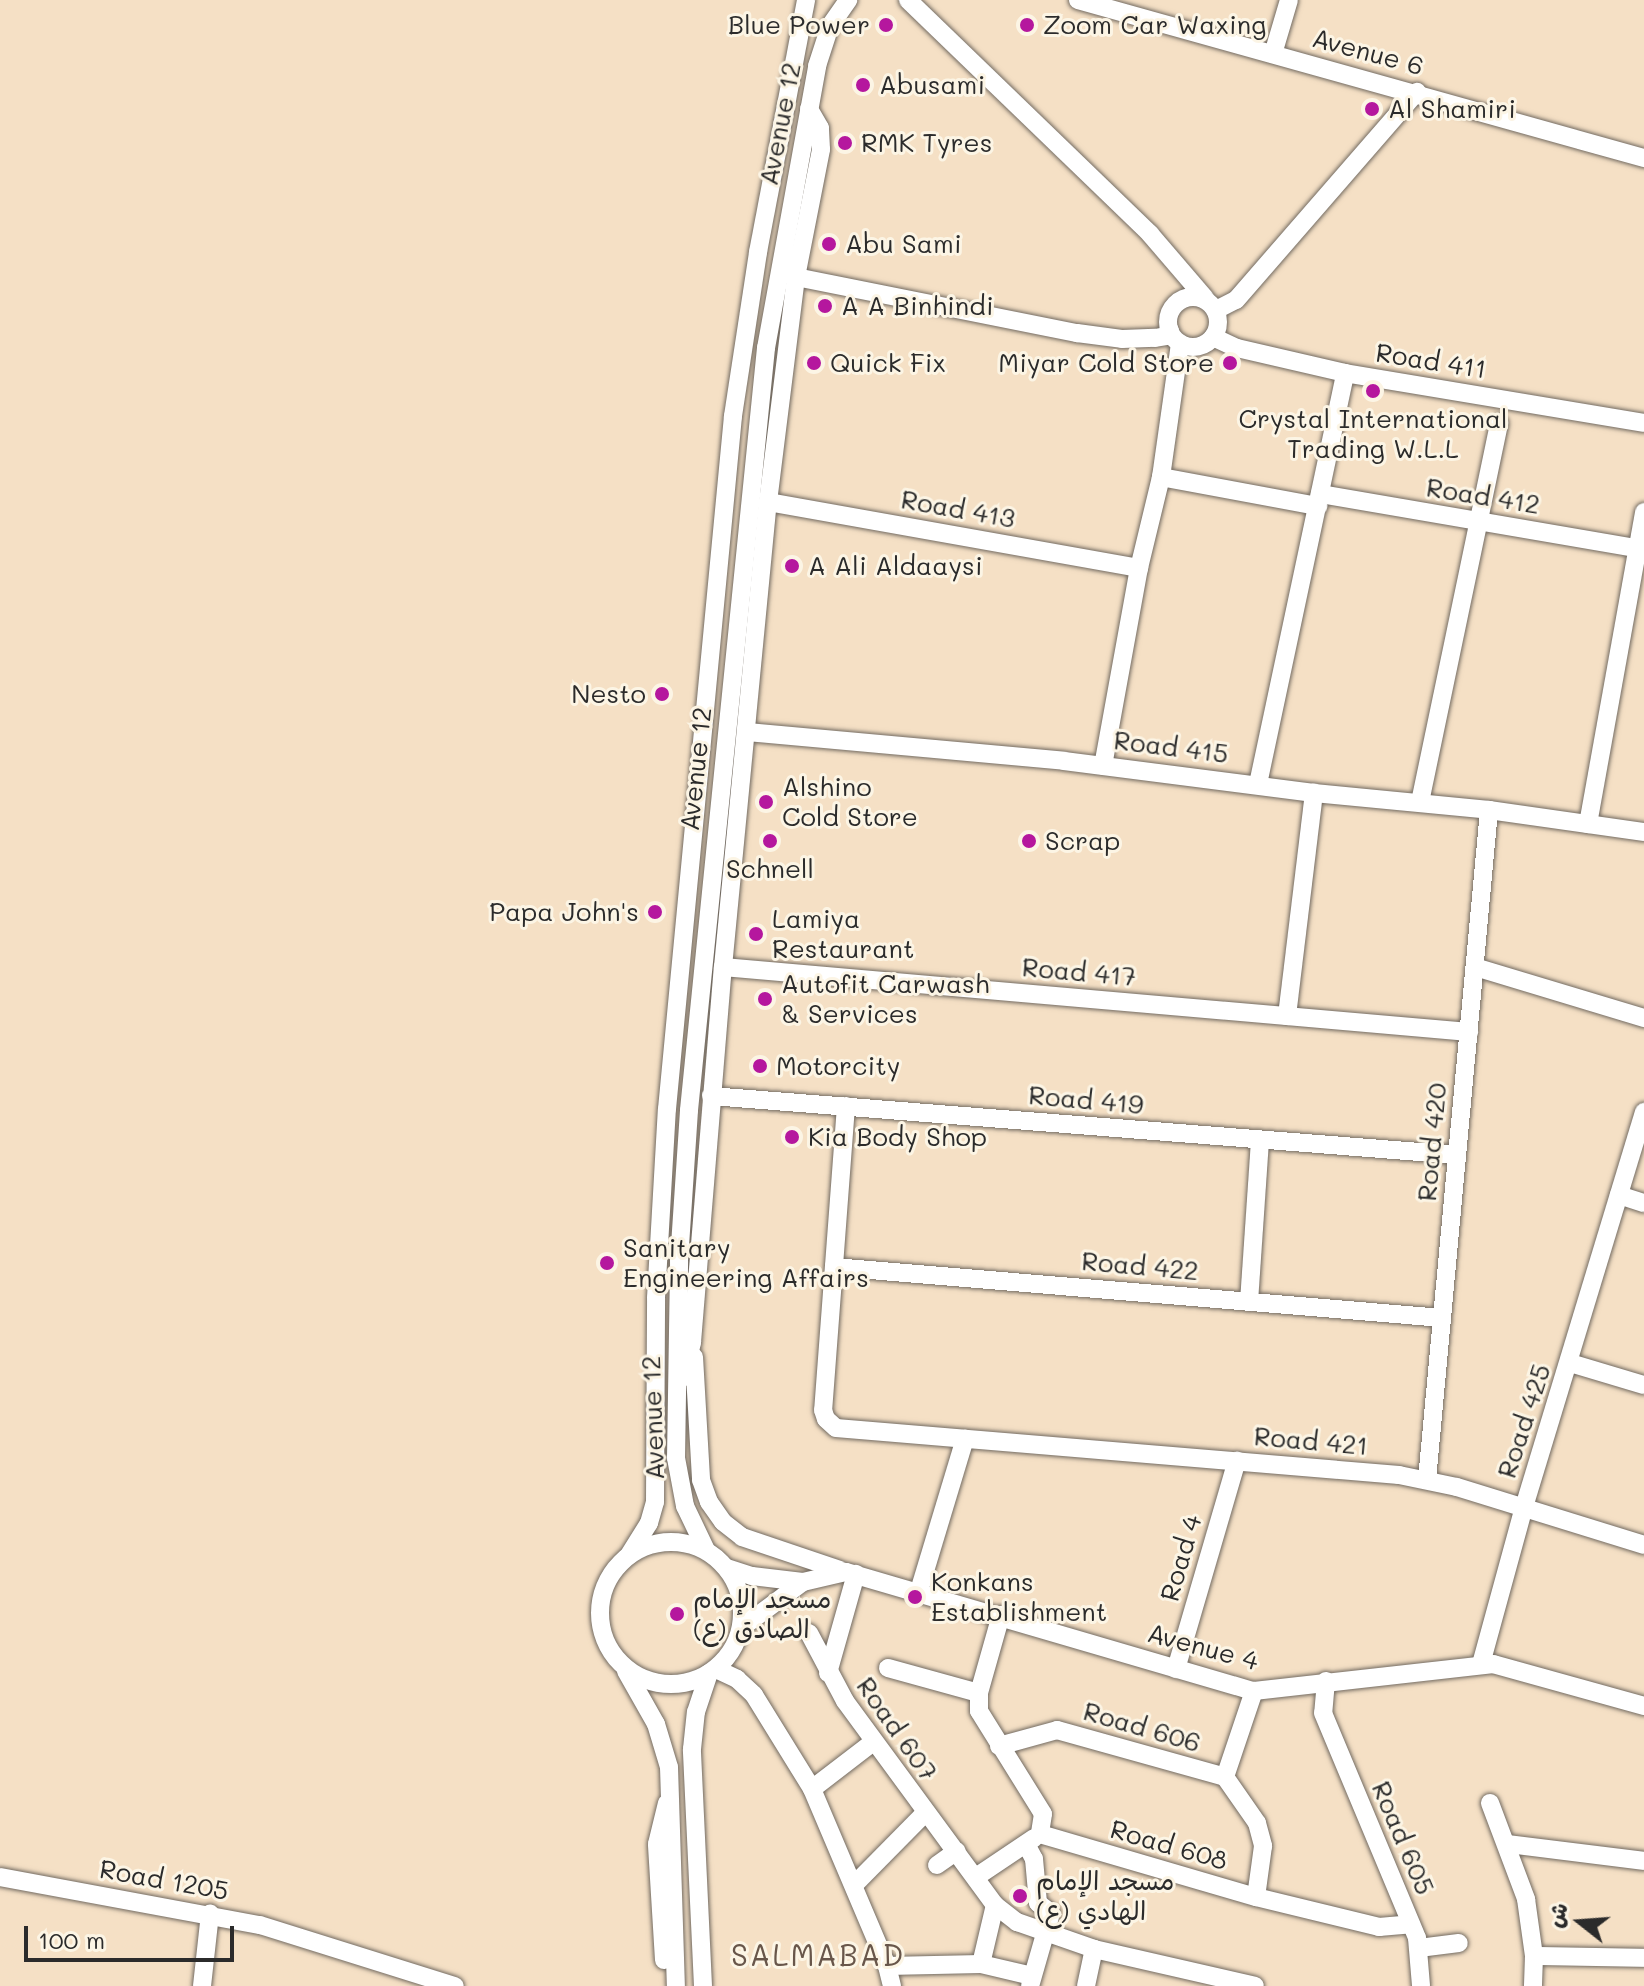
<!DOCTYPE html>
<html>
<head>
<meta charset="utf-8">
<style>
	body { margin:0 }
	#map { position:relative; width:1644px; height:1986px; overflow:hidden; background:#f5e0c5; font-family:Mali,"Playpen Sans Arabic",sans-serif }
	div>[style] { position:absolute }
	.roads { filter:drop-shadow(0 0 2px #726a61) drop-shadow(0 0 2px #726a61) }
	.minor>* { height:18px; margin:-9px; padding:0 9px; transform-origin:9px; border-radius:9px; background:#fff }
	.minor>.ring { margin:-9px; padding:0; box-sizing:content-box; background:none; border:18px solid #fff; border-radius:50% }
	.dots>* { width:22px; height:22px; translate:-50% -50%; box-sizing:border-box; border:4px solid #fcf5e5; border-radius:50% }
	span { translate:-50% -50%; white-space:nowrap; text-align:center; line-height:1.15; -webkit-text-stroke:6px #fcf5e5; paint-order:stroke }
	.poi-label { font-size:26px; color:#2b2b2b }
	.right { translate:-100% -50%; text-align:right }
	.left { translate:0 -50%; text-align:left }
	.street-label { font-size:26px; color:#2b2b2b }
	.quarter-label { font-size:30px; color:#68564a; letter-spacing:2px }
	.north { position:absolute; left:1540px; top:1882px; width:80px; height:80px; -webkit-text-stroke:6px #fcf5e5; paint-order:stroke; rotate:287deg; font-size:22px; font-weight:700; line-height:32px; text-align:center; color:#2b2b2b }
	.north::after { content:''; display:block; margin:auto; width:28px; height:36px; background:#2b2b2b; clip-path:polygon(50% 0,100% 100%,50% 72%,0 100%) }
	.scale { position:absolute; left:24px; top:1926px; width:210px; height:36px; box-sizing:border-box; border:4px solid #2b2b2b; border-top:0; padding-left:10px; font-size:24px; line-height:28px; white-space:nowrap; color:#2b2b2b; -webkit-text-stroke:6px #fcf5e5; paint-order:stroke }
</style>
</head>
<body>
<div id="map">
	<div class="roads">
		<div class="minor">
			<div style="left:908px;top:0;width:337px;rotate:44deg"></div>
			<div style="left:1150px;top:234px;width:84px;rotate:49.3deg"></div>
			<div style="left:1078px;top:0;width:588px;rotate:15.6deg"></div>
			<div style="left:1273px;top:54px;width:56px;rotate:-73.5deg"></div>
			<div style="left:796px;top:277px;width:287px;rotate:11.3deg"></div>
			<div style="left:1077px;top:333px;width:45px;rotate:7.6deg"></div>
			<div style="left:1122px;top:339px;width:33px;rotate:-2deg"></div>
			<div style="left:1155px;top:338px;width:11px;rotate:-10deg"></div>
			<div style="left:1166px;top:336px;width:7px;rotate:-56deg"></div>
			<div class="ring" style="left:1168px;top:297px;width:32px;height:32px"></div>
			<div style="left:1216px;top:310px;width:22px;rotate:-27deg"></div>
			<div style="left:1236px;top:300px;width:276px;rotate:-49deg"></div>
			<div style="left:1213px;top:337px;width:26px;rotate:25deg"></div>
			<div style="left:1237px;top:348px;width:111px;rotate:13deg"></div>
			<div style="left:1345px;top:373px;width:303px;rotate:9.5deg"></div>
			<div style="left:1161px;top:477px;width:160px;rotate:10.5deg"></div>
			<div style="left:1320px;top:494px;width:322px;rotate:9.7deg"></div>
			<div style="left:768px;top:502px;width:377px;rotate:10.1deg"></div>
			<div style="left:748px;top:732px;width:317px;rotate:5.2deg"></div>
			<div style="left:1064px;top:761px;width:252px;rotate:7.3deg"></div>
			<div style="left:1314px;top:793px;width:176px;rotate:5.5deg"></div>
			<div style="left:1489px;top:810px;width:157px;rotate:8.1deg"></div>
			<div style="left:1103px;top:766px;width:201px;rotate:-79.7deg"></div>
			<div style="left:1139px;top:568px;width:94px;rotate:-76.4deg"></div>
			<div style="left:1161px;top:477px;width:135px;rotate:-81.9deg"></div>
			<div style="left:1258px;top:784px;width:420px;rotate:-78deg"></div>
			<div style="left:1420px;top:802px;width:387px;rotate:-78.2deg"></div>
			<div style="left:1588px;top:824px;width:317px;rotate:-79.8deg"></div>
			<div style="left:723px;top:967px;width:749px;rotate:4.98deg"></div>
			<div style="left:1475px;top:967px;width:177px;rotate:16.8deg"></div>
			<div style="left:1287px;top:1016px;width:225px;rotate:-83.1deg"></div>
			<div style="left:711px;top:1096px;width:748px;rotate:4.52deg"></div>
			<div style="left:846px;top:1106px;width:305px;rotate:94.3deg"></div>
			<div style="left:823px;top:1410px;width:9px;rotate:72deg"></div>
			<div style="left:826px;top:1419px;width:13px;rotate:42deg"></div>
			<div style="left:836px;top:1428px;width:565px;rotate:4.77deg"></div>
			<div style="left:1399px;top:1475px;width:59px;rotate:11.7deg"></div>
			<div style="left:1457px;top:1487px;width:196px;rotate:17.2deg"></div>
			<div style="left:1619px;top:1195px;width:26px;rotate:18deg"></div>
			<div style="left:834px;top:1267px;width:610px;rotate:4.79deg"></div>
			<div style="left:1249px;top:1302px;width:161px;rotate:-86.1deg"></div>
			<div style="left:694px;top:1357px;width:123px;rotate:86.7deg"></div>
			<div style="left:701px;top:1480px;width:23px;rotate:70deg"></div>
			<div style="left:709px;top:1502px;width:24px;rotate:55deg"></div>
			<div style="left:723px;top:1522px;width:24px;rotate:38deg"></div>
			<div style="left:742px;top:1537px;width:103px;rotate:18.6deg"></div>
			<div style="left:1570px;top:1363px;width:77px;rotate:16.6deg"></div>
			<div style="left:684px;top:1377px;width:36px;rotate:-77deg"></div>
			<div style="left:692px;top:1342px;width:376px;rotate:-85.3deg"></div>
			<div style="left:723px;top:967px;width:467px;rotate:-84.5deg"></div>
			<div style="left:768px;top:502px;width:227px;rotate:-82.9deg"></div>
			<div style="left:796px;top:277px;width:130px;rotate:-78.9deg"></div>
			<div style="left:821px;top:149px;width:21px;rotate:-93deg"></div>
			<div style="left:820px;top:128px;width:22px;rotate:-120deg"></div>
			<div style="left:1427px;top:1480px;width:673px;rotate:-84.71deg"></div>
			<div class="ring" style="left:600px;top:1542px;width:124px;height:124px"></div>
			<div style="left:706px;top:1550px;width:49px;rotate:-115.5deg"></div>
			<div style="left:685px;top:1506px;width:49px;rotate:-100.6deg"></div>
			<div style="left:676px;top:1458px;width:197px;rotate:-89.1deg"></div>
			<div style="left:679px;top:1261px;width:151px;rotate:-86.2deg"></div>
			<div style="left:689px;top:1110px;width:766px;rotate:-84.23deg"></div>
			<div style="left:766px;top:348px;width:287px;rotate:-79.7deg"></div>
			<div style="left:817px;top:66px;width:42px;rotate:-72deg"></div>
			<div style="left:830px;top:26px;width:32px;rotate:-55deg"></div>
			<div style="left:629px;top:1555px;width:38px;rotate:-58deg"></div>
			<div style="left:649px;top:1523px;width:22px;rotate:-74deg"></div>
			<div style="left:655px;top:1502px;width:204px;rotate:-89.7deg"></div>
			<div style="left:656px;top:1298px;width:189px;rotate:-86.7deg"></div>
			<div style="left:667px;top:1109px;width:696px;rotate:-84.56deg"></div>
			<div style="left:733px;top:416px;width:166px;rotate:-81.3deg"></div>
			<div style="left:758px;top:252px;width:257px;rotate:-79.2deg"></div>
			<div style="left:727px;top:1568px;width:26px;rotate:18deg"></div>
			<div style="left:752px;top:1576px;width:51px;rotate:6.7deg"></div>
			<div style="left:919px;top:1591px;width:159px;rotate:-73.2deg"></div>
			<div style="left:1001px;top:1615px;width:81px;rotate:105.8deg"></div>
			<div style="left:979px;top:1693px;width:18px;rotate:90deg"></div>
			<div style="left:979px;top:1711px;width:121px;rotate:58.1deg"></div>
			<div style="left:1043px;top:1814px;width:20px;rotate:99deg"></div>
			<div style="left:741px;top:1628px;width:77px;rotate:-36.6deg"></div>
			<div style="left:803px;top:1582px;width:44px;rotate:-13.1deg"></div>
			<div style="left:846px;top:1572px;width:425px;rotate:16.3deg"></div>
			<div style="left:1254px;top:1691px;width:241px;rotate:-6.4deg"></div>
			<div style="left:1493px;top:1664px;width:157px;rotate:15.5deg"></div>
			<div style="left:809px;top:1633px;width:77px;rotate:62.1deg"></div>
			<div style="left:845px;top:1701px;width:253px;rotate:53.7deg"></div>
			<div style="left:995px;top:1905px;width:28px;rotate:38deg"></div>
			<div style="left:1017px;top:1922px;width:82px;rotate:19.3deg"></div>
			<div style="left:1094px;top:1949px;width:165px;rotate:12.9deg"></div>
			<div style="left:1481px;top:1664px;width:163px;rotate:-74.7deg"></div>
			<div style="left:1524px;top:1507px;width:413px;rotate:-73.1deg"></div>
			<div style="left:888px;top:1668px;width:94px;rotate:15.4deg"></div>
			<div style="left:716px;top:1669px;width:23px;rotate:25deg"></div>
			<div style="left:737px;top:1679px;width:23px;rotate:43deg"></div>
			<div style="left:754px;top:1695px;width:110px;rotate:58.3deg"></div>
			<div style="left:812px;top:1789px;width:192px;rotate:67deg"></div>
			<div style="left:887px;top:1966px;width:21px;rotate:76deg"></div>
			<div style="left:1176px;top:1669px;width:217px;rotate:-73.7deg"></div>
			<div style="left:626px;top:1671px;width:61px;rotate:60.5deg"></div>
			<div style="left:656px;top:1724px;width:45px;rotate:73.2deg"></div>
			<div style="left:669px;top:1767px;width:219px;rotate:88.2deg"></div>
			<div style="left:828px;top:1673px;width:103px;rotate:-74.2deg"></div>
			<div style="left:1326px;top:1681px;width:32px;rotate:95deg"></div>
			<div style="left:1323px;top:1713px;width:244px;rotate:67.3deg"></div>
			<div style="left:1417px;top:1938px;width:48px;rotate:85.2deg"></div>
			<div style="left:999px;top:1746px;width:60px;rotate:-15.4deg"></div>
			<div style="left:1057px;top:1730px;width:174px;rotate:15.6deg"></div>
			<div style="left:1225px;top:1777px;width:56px;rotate:55.2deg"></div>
			<div style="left:1257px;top:1823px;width:24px;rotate:75deg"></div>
			<div style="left:1263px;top:1846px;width:51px;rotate:97.8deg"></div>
			<div style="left:1225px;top:1777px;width:91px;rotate:-71.4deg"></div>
			<div style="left:812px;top:1789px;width:77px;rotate:-37.6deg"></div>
			<div style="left:1490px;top:1803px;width:103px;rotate:69.4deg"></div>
			<div style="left:1526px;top:1899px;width:58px;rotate:82deg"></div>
			<div style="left:1534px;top:1956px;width:30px;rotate:92deg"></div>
			<div style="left:1040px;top:1834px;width:225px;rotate:16.3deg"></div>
			<div style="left:1256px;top:1897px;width:127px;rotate:13.7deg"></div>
			<div style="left:1379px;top:1927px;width:32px;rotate:-5deg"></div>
			<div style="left:1026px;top:1844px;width:17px;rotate:62deg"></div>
			<div style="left:1034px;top:1859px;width:44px;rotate:84.8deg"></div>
			<div style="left:1038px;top:1903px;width:16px;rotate:38deg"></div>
			<div style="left:1051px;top:1913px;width:76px;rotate:106deg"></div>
			<div style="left:1508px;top:1844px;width:137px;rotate:7.1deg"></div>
			<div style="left:937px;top:1865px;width:24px;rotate:-35deg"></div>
			<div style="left:0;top:1877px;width:264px;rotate:10.5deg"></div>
			<div style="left:260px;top:1925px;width:204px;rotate:17.4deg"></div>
			<div style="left:976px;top:1877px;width:70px;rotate:-33.9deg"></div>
			<div style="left:854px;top:1885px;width:100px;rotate:-45.4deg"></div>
			<div style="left:1419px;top:1948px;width:40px;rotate:-7.1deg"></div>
			<div style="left:1534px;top:1956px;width:110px;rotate:1deg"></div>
			<div style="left:664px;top:1960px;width:116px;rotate:-93.5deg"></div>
			<div style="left:657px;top:1844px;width:42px;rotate:-76.3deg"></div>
			<div style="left:981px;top:1964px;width:61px;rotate:-76.7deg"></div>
			<div style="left:887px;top:1966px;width:94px;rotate:-1.2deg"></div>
			<div style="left:981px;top:1964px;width:52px;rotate:13.2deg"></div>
			<div style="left:202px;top:1986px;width:73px;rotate:-83.7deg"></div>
			<div style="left:703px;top:1986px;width:237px;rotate:-92.7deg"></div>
			<div style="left:692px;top:1749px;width:37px;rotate:-84deg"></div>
			<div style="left:696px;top:1712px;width:41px;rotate:-71.6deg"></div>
			<div style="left:1086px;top:1986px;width:38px;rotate:-78deg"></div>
		</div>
	</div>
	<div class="dots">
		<div style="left:886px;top:25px;background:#b5179e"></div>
		<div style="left:1027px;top:25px;background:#b5179e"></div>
		<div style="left:863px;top:85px;background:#b5179e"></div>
		<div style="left:1372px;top:109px;background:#b5179e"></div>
		<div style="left:845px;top:143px;background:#b5179e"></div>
		<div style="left:829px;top:244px;background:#b5179e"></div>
		<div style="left:825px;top:306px;background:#b5179e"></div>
		<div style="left:814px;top:363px;background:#b5179e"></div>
		<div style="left:1230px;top:363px;background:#b5179e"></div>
		<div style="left:1373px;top:391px;background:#b5179e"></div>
		<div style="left:792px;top:566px;background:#b5179e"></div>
		<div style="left:662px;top:694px;background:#b5179e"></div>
		<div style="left:766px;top:802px;background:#b5179e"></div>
		<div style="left:770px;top:841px;background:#b5179e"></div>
		<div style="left:1029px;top:841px;background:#b5179e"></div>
		<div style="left:655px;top:912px;background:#b5179e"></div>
		<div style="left:756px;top:934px;background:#b5179e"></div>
		<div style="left:765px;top:999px;background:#b5179e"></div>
		<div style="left:760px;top:1066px;background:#b5179e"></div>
		<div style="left:792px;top:1137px;background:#b5179e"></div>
		<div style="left:607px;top:1263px;background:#b5179e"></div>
		<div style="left:915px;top:1597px;background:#b5179e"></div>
		<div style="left:677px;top:1614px;background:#b5179e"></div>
		<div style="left:1020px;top:1896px;background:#b5179e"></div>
	</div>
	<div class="poi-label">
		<span class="right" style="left:870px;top:25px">Blue Power</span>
		<span class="left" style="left:1043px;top:25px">Zoom Car Waxing</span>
		<span class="left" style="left:879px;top:85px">Abusami</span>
		<span class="left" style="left:1388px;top:109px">Al Shamiri</span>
		<span class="left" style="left:861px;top:143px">RMK Tyres</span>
		<span class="left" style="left:845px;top:244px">Abu Sami</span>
		<span class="left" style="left:841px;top:306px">A A Binhindi</span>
		<span class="left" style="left:830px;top:363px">Quick Fix</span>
		<span class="right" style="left:1214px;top:363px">Miyar Cold Store</span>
		<span style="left:1373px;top:434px">Crystal International<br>Trading W.L.L</span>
		<span class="left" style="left:808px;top:566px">A Ali Aldaaysi</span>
		<span class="right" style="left:646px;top:694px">Nesto</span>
		<span class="left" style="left:782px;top:802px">Alshino<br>Cold Store</span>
		<span class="left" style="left:1045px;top:841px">Scrap</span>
		<span style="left:770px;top:869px">Schnell</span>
		<span class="right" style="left:639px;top:912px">Papa John's</span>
		<span class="left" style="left:772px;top:934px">Lamiya<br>Restaurant</span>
		<span class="left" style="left:781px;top:999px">Autofit Carwash<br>&amp; Services</span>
		<span class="left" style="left:776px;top:1066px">Motorcity</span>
		<span class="left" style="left:808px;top:1137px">Kia Body Shop</span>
		<span class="left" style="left:623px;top:1263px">Sanitary<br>Engineering Affairs</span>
		<span class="left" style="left:931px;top:1597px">Konkans<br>Establishment</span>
		<span class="left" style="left:693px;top:1614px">مسجد الإمام<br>الصادق (ع)</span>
		<span class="left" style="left:1036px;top:1896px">مسجد الإمام<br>الهادي (ع)</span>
	</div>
	<div class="street-label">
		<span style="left:1368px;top:52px;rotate:15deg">Avenue 6</span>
		<span style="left:780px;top:124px;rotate:-79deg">Avenue 12</span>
		<span style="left:1431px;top:361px;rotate:9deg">Road 411</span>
		<span style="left:1483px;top:496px;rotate:9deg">Road 412</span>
		<span style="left:958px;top:509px;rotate:10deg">Road 413</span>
		<span style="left:1171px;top:747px;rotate:7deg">Road 415</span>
		<span style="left:696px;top:769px;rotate:-84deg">Avenue 12</span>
		<span style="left:1079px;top:972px;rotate:5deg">Road 417</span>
		<span style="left:1086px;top:1100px;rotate:5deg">Road 419</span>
		<span style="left:1432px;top:1142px;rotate:-85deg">Road 420</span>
		<span style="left:1140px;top:1266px;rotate:5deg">Road 422</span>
		<span style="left:653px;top:1418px;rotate:-92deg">Avenue 12</span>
		<span style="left:1524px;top:1421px;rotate:-72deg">Road 425</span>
		<span style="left:1311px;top:1441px;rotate:5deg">Road 421</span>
		<span style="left:1181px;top:1558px;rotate:-74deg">Road 4</span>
		<span style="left:1203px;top:1647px;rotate:15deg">Avenue 4</span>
		<span style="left:1142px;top:1727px;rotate:16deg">Road 606</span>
		<span style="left:897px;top:1729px;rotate:55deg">Road 607</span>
		<span style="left:1403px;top:1838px;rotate:67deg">Road 605</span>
		<span style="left:1169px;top:1845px;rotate:16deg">Road 608</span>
		<span style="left:164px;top:1880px;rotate:10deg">Road 1205</span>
	</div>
	<div class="quarter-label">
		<span style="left:818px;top:1954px">SALMABAD</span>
	</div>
	<div class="north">ش</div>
	<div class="scale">100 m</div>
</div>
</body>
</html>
